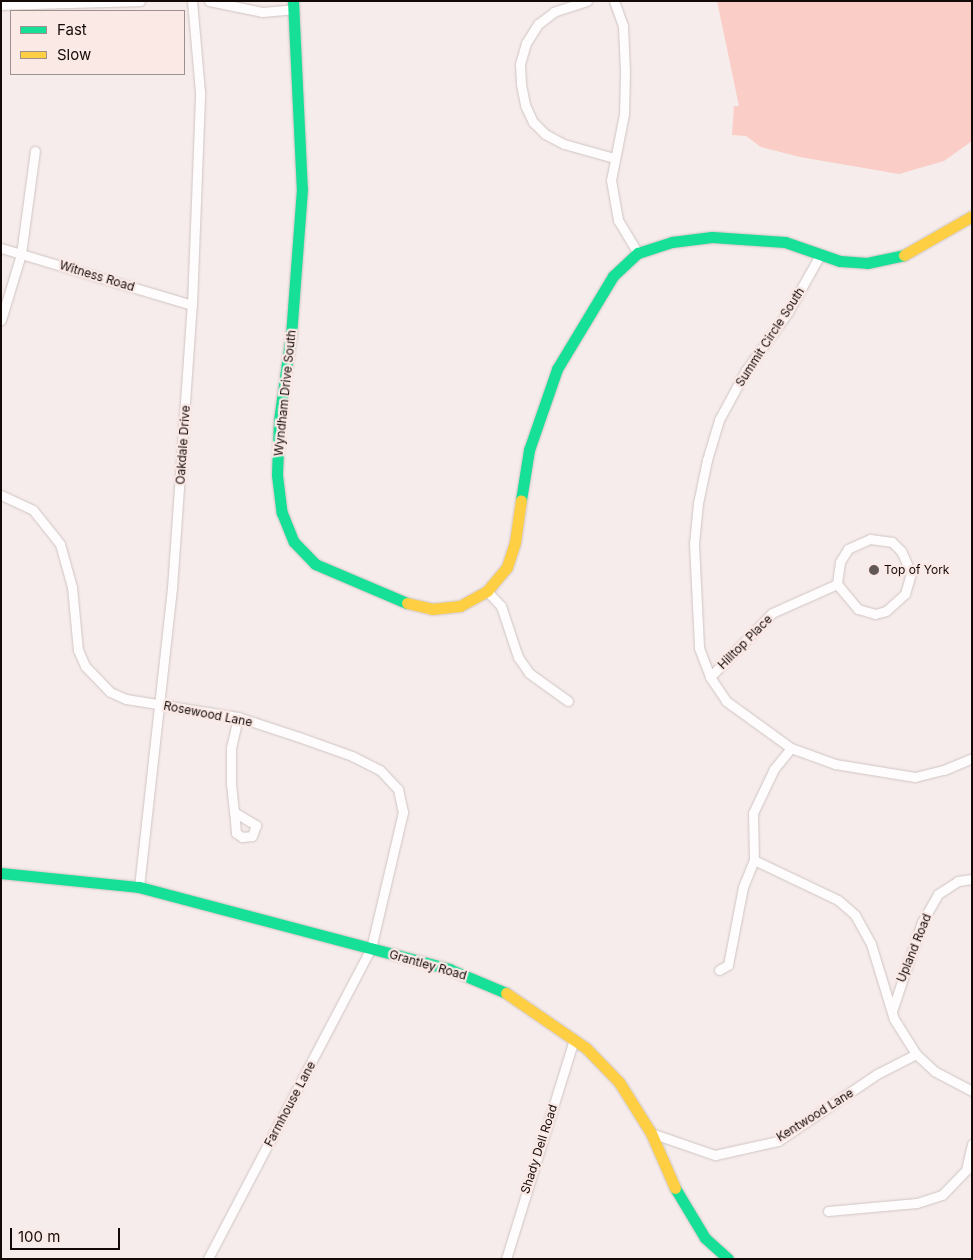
<!DOCTYPE html>
<html>
<head>
<meta charset="utf-8">
<style>
	body { margin:0 }
	#map { position:relative; width:973px; height:1260px; overflow:hidden; background:#f6eceb; font-family:Inter,sans-serif }
	div>[style] { position:absolute }
	.green>* { inset:0; background:#facdc6 }
	.roads { filter:drop-shadow(0 0 1px #cfc5c3) drop-shadow(0 0 1px #cfc5c3) }
	.street>* { height:9px; margin:-4.5px; padding:0 4.5px; transform-origin:4.5px; border-radius:4.5px; background:#fefcfc }
	.fast>* { height:11px; margin:-5.5px; padding:0 5.5px; transform-origin:5.5px; border-radius:5.5px; background:#16e098 }
	.slow>* { height:11px; margin:-5.5px; padding:0 5.5px; transform-origin:5.5px; border-radius:5.5px; background:#ffcf43 }
	.dots>* { width:14px; height:14px; translate:-50% -50%; box-sizing:border-box; border:2px solid #fbe9e6; border-radius:50% }
	span { translate:-50% -50%; white-space:nowrap; text-align:center; line-height:1.15; -webkit-text-stroke:4.5px #fbe9e6; paint-order:stroke }
	.street-label { font-size:12px; color:#130a08 }
	.poi-label { font-size:12px; color:#130a08 }
	.left { translate:0 -50%; text-align:left }
	.frame { position:absolute; inset:0; border:2px solid #130a08; pointer-events:none }
	.legend { position:absolute; left:10px; top:10px; width:175px; height:65px; box-sizing:border-box; background:#fbe9e6; border:1px solid #9e908d; margin:0; padding:6px 9px; list-style:none; font-size:15px; color:#130a08 }
	.legend li { display:flex; align-items:center; gap:10px; height:25px }
	.legend b { width:25px; border:1px solid #9e908d }
	.scale { position:absolute; left:10px; top:1228px; width:110px; height:22px; box-sizing:border-box; border:2px solid #130a08; border-top:0; padding-left:6px; font-size:15px; line-height:18px; white-space:nowrap; color:#130a08; -webkit-text-stroke:4px #fbe9e6; paint-order:stroke }
</style>
</head>
<body>
<div id="map">
	<div class="green">
		<div style="clip-path:polygon(717px 1px,972px 1px,972px 141px,944px 161px,899px 174px,800px 157px,761px 147px,746px 136px,732px 135px,734px 106px,739px 106px)"></div>
	</div>
	<div class="roads">
		<div class="street">
			<div style="left:209px;top:1px;width:54px;rotate:11.7deg"></div>
			<div style="left:262px;top:12px;width:32px;rotate:-5deg"></div>
			<div style="left:587px;top:1px;width:35px;rotate:162deg"></div>
			<div style="left:554px;top:12px;width:20px;rotate:143deg"></div>
			<div style="left:538px;top:24px;width:22px;rotate:122deg"></div>
			<div style="left:526px;top:43px;width:22px;rotate:106deg"></div>
			<div style="left:520px;top:64px;width:20px;rotate:87deg"></div>
			<div style="left:521px;top:84px;width:21px;rotate:79deg"></div>
			<div style="left:525px;top:105px;width:19px;rotate:65deg"></div>
			<div style="left:533px;top:122px;width:17px;rotate:45deg"></div>
			<div style="left:545px;top:134px;width:21px;rotate:28deg"></div>
			<div style="left:564px;top:144px;width:52px;rotate:15.6deg"></div>
			<div style="left:614px;top:1px;width:27px;rotate:70deg"></div>
			<div style="left:623px;top:26px;width:45px;rotate:87.5deg"></div>
			<div style="left:625px;top:71px;width:43px;rotate:91.3deg"></div>
			<div style="left:624px;top:114px;width:67px;rotate:101.1deg"></div>
			<div style="left:611px;top:180px;width:41px;rotate:80.1deg"></div>
			<div style="left:618px;top:220px;width:39px;rotate:59deg"></div>
			<div style="left:1px;top:5px;width:139px;rotate:-1.6deg"></div>
			<div style="left:1px;top:248px;width:199px;rotate:16.6deg"></div>
			<div style="left:820px;top:255px;width:65px;rotate:119.3deg"></div>
			<div style="left:788px;top:312px;width:72px;rotate:125.9deg"></div>
			<div style="left:746px;top:370px;width:57px;rotate:118.4deg"></div>
			<div style="left:719px;top:420px;width:42px;rotate:106.7deg"></div>
			<div style="left:707px;top:460px;width:44px;rotate:101.8deg"></div>
			<div style="left:698px;top:503px;width:41px;rotate:95.6deg"></div>
			<div style="left:694px;top:544px;width:104px;rotate:87.2deg"></div>
			<div style="left:699px;top:648px;width:31px;rotate:69deg"></div>
			<div style="left:710px;top:677px;width:29px;rotate:56deg"></div>
			<div style="left:726px;top:701px;width:80px;rotate:35.9deg"></div>
			<div style="left:791px;top:748px;width:47px;rotate:20deg"></div>
			<div style="left:835px;top:764px;width:81px;rotate:9.2deg"></div>
			<div style="left:915px;top:777px;width:30px;rotate:-14deg"></div>
			<div style="left:944px;top:770px;width:30px;rotate:-23deg"></div>
			<div style="left:1px;top:320px;width:69px;rotate:-73.1deg"></div>
			<div style="left:21px;top:254px;width:104px;rotate:-82.3deg"></div>
			<div style="left:1px;top:495px;width:35px;rotate:25deg"></div>
			<div style="left:33px;top:510px;width:43px;rotate:51.5deg"></div>
			<div style="left:60px;top:544px;width:45px;rotate:74.4deg"></div>
			<div style="left:72px;top:587px;width:63px;rotate:84.6deg"></div>
			<div style="left:78px;top:650px;width:17px;rotate:66deg"></div>
			<div style="left:85px;top:666px;width:36px;rotate:46deg"></div>
			<div style="left:110px;top:692px;width:17px;rotate:24deg"></div>
			<div style="left:126px;top:699px;width:113px;rotate:9.1deg"></div>
			<div style="left:238px;top:717px;width:64px;rotate:18.2deg"></div>
			<div style="left:299px;top:737px;width:56px;rotate:19.7deg"></div>
			<div style="left:352px;top:756px;width:31px;rotate:27deg"></div>
			<div style="left:380px;top:770px;width:26px;rotate:47deg"></div>
			<div style="left:398px;top:789px;width:24px;rotate:78deg"></div>
			<div style="left:403px;top:812px;width:140px;rotate:103.2deg"></div>
			<div style="left:371px;top:948px;width:351px;rotate:117.7deg"></div>
			<div style="left:487px;top:591px;width:21px;rotate:47deg"></div>
			<div style="left:501px;top:606px;width:54px;rotate:71.6deg"></div>
			<div style="left:518px;top:657px;width:19px;rotate:55deg"></div>
			<div style="left:529px;top:673px;width:48px;rotate:35.7deg"></div>
			<div style="left:710px;top:677px;width:89px;rotate:-45.9deg"></div>
			<div style="left:772px;top:613px;width:71px;rotate:-24deg"></div>
			<div style="left:837px;top:584px;width:33px;rotate:50deg"></div>
			<div style="left:858px;top:609px;width:18px;rotate:16deg"></div>
			<div style="left:875px;top:614px;width:11px;rotate:-15deg"></div>
			<div style="left:886px;top:611px;width:25px;rotate:-42deg"></div>
			<div style="left:905px;top:594px;width:22px;rotate:-74deg"></div>
			<div style="left:911px;top:573px;width:24px;rotate:-114deg"></div>
			<div style="left:901px;top:551px;width:13px;rotate:-135deg"></div>
			<div style="left:892px;top:542px;width:22px;rotate:-172deg"></div>
			<div style="left:870px;top:539px;width:24px;rotate:156deg"></div>
			<div style="left:848px;top:549px;width:15px;rotate:122deg"></div>
			<div style="left:840px;top:562px;width:22px;rotate:98deg"></div>
			<div style="left:234px;top:812px;width:26px;rotate:31deg"></div>
			<div style="left:256px;top:825px;width:12px;rotate:110deg"></div>
			<div style="left:252px;top:836px;width:10px;rotate:174deg"></div>
			<div style="left:242px;top:837px;width:7px;rotate:-146deg"></div>
			<div style="left:236px;top:833px;width:21px;rotate:-95deg"></div>
			<div style="left:234px;top:812px;width:28px;rotate:-96deg"></div>
			<div style="left:231px;top:784px;width:36px;rotate:-90deg"></div>
			<div style="left:231px;top:748px;width:32px;rotate:-77deg"></div>
			<div style="left:754px;top:860px;width:93px;rotate:25.5deg"></div>
			<div style="left:838px;top:900px;width:23px;rotate:41deg"></div>
			<div style="left:855px;top:915px;width:33px;rotate:61deg"></div>
			<div style="left:871px;top:944px;width:78px;rotate:73deg"></div>
			<div style="left:894px;top:1019px;width:41px;rotate:57.8deg"></div>
			<div style="left:916px;top:1054px;width:25px;rotate:43deg"></div>
			<div style="left:934px;top:1071px;width:43px;rotate:27.8deg"></div>
			<div style="left:139px;top:887px;width:301px;rotate:-83.7deg"></div>
			<div style="left:172px;top:588px;width:284px;rotate:-86deg"></div>
			<div style="left:192px;top:305px;width:213px;rotate:-87.8deg"></div>
			<div style="left:200px;top:92px;width:91px;rotate:-95deg"></div>
			<div style="left:719px;top:970px;width:10px;rotate:-29deg"></div>
			<div style="left:728px;top:965px;width:79px;rotate:-79.1deg"></div>
			<div style="left:743px;top:887px;width:29px;rotate:-68deg"></div>
			<div style="left:754px;top:860px;width:47px;rotate:-91.2deg"></div>
			<div style="left:753px;top:813px;width:49px;rotate:-64.5deg"></div>
			<div style="left:774px;top:769px;width:27px;rotate:-51deg"></div>
			<div style="left:892px;top:1011px;width:94px;rotate:-71.4deg"></div>
			<div style="left:922px;top:922px;width:32px;rotate:-60deg"></div>
			<div style="left:938px;top:894px;width:24px;rotate:-33deg"></div>
			<div style="left:958px;top:881px;width:14px;rotate:-8deg"></div>
			<div style="left:651px;top:1133px;width:68px;rotate:19deg"></div>
			<div style="left:715px;top:1155px;width:65px;rotate:-12.5deg"></div>
			<div style="left:778px;top:1141px;width:120px;rotate:-34.1deg"></div>
			<div style="left:877px;top:1074px;width:44px;rotate:-27.1deg"></div>
			<div style="left:828px;top:1211px;width:89px;rotate:-5.1deg"></div>
			<div style="left:917px;top:1203px;width:26px;rotate:-18deg"></div>
			<div style="left:942px;top:1195px;width:35px;rotate:-46deg"></div>
			<div style="left:966px;top:1170px;width:27px;rotate:-77deg"></div>
			<div style="left:506px;top:1259px;width:230px;rotate:-72.8deg"></div>
		</div>
		<div class="fast">
			<div style="left:293px;top:1px;width:188px;rotate:87.3deg"></div>
			<div style="left:302px;top:189px;width:145px;rotate:94.3deg"></div>
			<div style="left:291px;top:334px;width:87px;rotate:97.9deg"></div>
			<div style="left:279px;top:420px;width:55px;rotate:92.1deg"></div>
			<div style="left:277px;top:475px;width:38px;rotate:83deg"></div>
			<div style="left:282px;top:513px;width:31px;rotate:68deg"></div>
			<div style="left:294px;top:542px;width:30px;rotate:46deg"></div>
			<div style="left:315px;top:564px;width:100px;rotate:23deg"></div>
			<div style="left:521px;top:500px;width:51px;rotate:-80.9deg"></div>
			<div style="left:529px;top:450px;width:86px;rotate:-70.9deg"></div>
			<div style="left:557px;top:369px;width:109px;rotate:-58.9deg"></div>
			<div style="left:613px;top:276px;width:34px;rotate:-43deg"></div>
			<div style="left:638px;top:253px;width:36px;rotate:-18deg"></div>
			<div style="left:672px;top:242px;width:40px;rotate:-7.1deg"></div>
			<div style="left:712px;top:237px;width:73px;rotate:3.9deg"></div>
			<div style="left:785px;top:242px;width:58px;rotate:19.1deg"></div>
			<div style="left:840px;top:261px;width:27px;rotate:4deg"></div>
			<div style="left:867px;top:263px;width:38px;rotate:-12deg"></div>
			<div style="left:1px;top:873px;width:139px;rotate:5.8deg"></div>
			<div style="left:139px;top:887px;width:321px;rotate:14.8deg"></div>
			<div style="left:449px;top:969px;width:62px;rotate:22.8deg"></div>
			<div style="left:675px;top:1188px;width:58px;rotate:59deg"></div>
			<div style="left:705px;top:1238px;width:31px;rotate:42deg"></div>
		</div>
		<div class="slow">
			<div style="left:904px;top:255px;width:78px;rotate:-29.8deg"></div>
			<div style="left:407px;top:603px;width:26px;rotate:13deg"></div>
			<div style="left:432px;top:609px;width:28px;rotate:-6deg"></div>
			<div style="left:460px;top:606px;width:31px;rotate:-29deg"></div>
			<div style="left:487px;top:591px;width:31px;rotate:-50deg"></div>
			<div style="left:507px;top:567px;width:26px;rotate:-72deg"></div>
			<div style="left:515px;top:542px;width:42px;rotate:-81.9deg"></div>
			<div style="left:506px;top:993px;width:97px;rotate:34.5deg"></div>
			<div style="left:586px;top:1048px;width:47px;rotate:45.9deg"></div>
			<div style="left:619px;top:1082px;width:60px;rotate:57.9deg"></div>
			<div style="left:651px;top:1133px;width:60px;rotate:66.4deg"></div>
		</div>
	</div>
	<div class="dots">
		<div style="left:874px;top:570px;background:#625957"></div>
	</div>
	<div class="street-label">
		<span style="left:97px;top:276px;rotate:17deg">Witness Road</span>
		<span style="left:770px;top:337px;rotate:-57deg">Summit Circle South</span>
		<span style="left:285px;top:393px;rotate:-84deg">Wyndham Drive South</span>
		<span style="left:183px;top:445px;rotate:-86deg">Oakdale Drive</span>
		<span style="left:745px;top:642px;rotate:-45deg">Hilltop Place</span>
		<span style="left:208px;top:714px;rotate:11deg">Rosewood Lane</span>
		<span style="left:914px;top:948px;rotate:-68deg">Upland Road</span>
		<span style="left:428px;top:965px;rotate:16deg">Grantley Road</span>
		<span style="left:290px;top:1104px;rotate:-62deg">Farmhouse Lane</span>
		<span style="left:815px;top:1115px;rotate:-32deg">Kentwood Lane</span>
		<span style="left:539px;top:1149px;rotate:-72deg">Shady Dell Road</span>
	</div>
	<div class="poi-label">
		<span class="left" style="left:884px;top:570px">Top of York</span>
	</div>
	<div class="frame"></div>
	<ul class="legend">
	<li><b style="height:6px;background:#16e098"></b>Fast</li>
	<li><b style="height:6px;background:#ffcf43"></b>Slow</li>
	</ul>
	<div class="scale">100 m</div>
</div>
</body>
</html>
